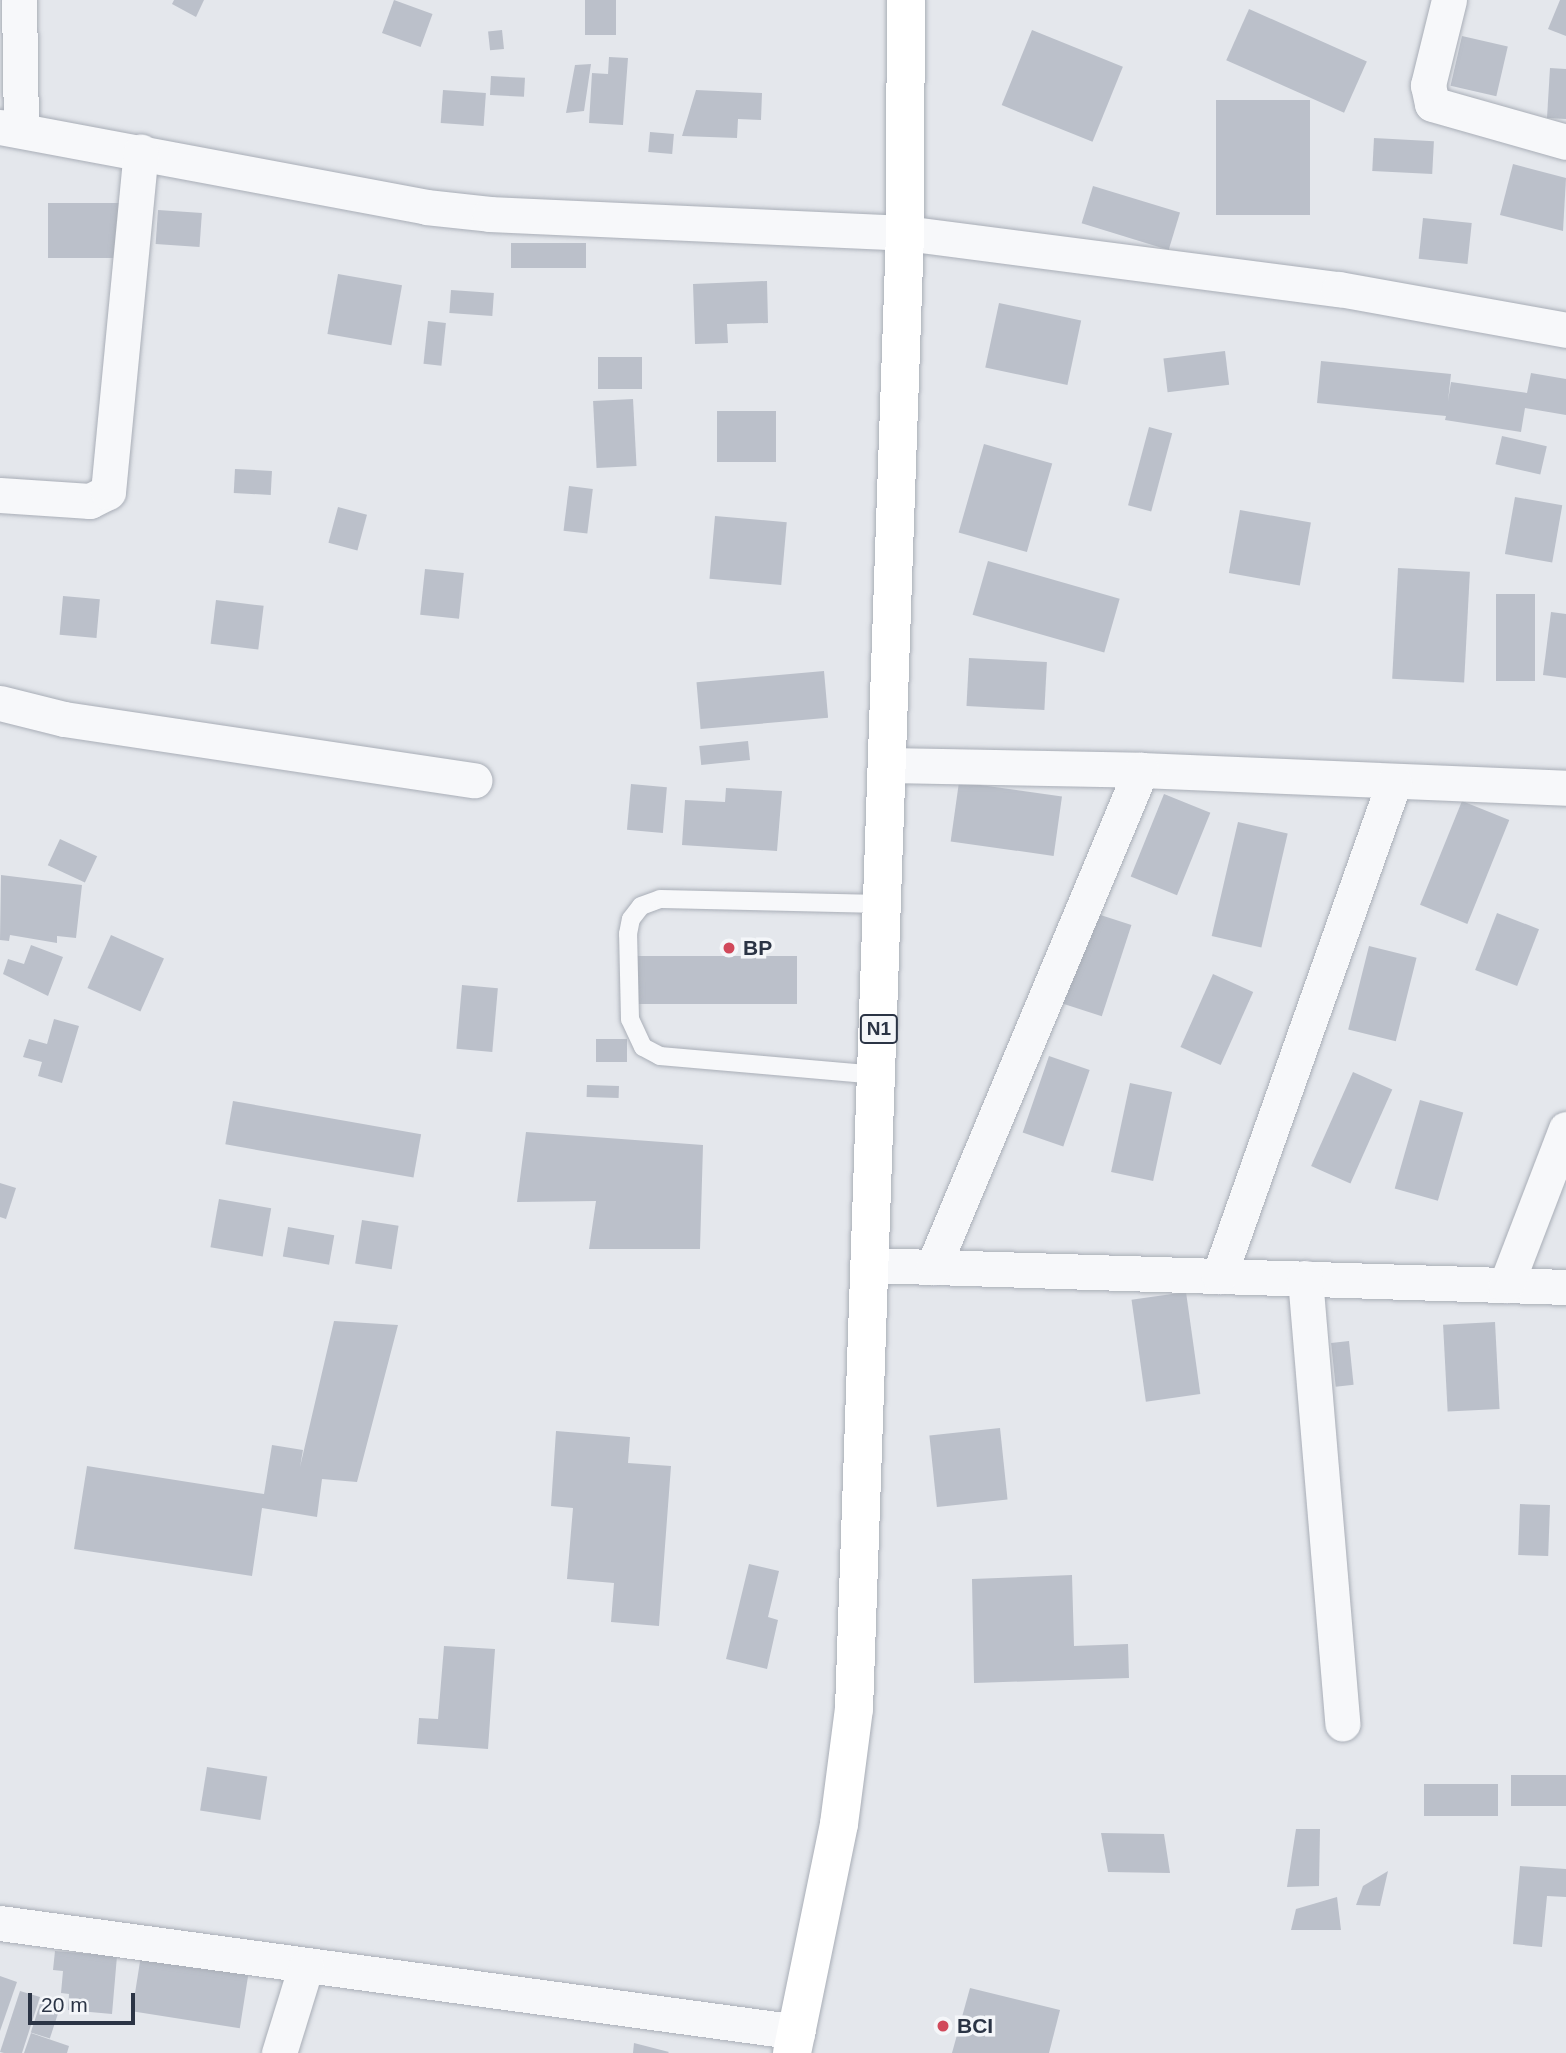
<!DOCTYPE html>
<html>
<head>
<meta charset="utf-8">
<style>
	body { margin:0 }
	#map { position:relative; width:1566px; height:2053px; overflow:hidden; background:#e4e7ec; font-family:Helvetica,sans-serif }
	div>[style] { position:absolute }
	.building>* { inset:0; background:#bbc0ca; transform-origin:0 0 }
	.roads { filter:drop-shadow(0 0 2px #a9aeb7) drop-shadow(0 0 2px #a9aeb7) }
	.lane>* { height:18px; margin:-9px; padding:0 9px; transform-origin:9px; border-radius:9px; background:#f7f8fa }
	.street>* { height:35px; margin:-17.5px; padding:0 17.5px; transform-origin:17.5px; border-radius:17.5px; background:#f7f8fa }
	.highway>* { height:38px; margin:-19px; padding:0 19px; transform-origin:19px; border-radius:19px; background:#fff }
	.dots>* { width:19px; height:19px; translate:-50% -50%; box-sizing:border-box; border:4px solid #f4f6f9; border-radius:50% }
	span { translate:-50% -50%; white-space:nowrap; text-align:center; line-height:1.15; -webkit-text-stroke:7px #f4f6f9; paint-order:stroke }
	.shield-label span { padding:2px 5px; background:#f4f6f9; border:2px solid; border-radius:5px; -webkit-text-stroke-width:0 }
	.shield-label { font-size:19px; color:#2b3445; font-weight:700 }
	.poi-label { font-size:21px; color:#2b3445; font-weight:700 }
	.left { translate:0 -50%; text-align:left }
	.scale { position:absolute; left:28px; top:1993px; width:107px; height:32px; box-sizing:border-box; border:4px solid #2b3445; border-top:0; padding-left:9px; font-size:21px; line-height:24px; white-space:nowrap; color:#2b3445; -webkit-text-stroke:5px #f4f6f9; paint-order:stroke }
</style>
</head>
<body>
<div id="map">
	<div class="building">
		<div style="clip-path:polygon(174px 0,204px 0,196px 17px,172px 4px)"></div>
		<div style="left:394px;top:0;width:41px;height:35px;rotate:20deg"></div>
		<div style="left:585px;top:0;width:31px;height:35px"></div>
		<div style="clip-path:polygon(1560px 0,1566px 0,1566px 36px,1548px 29px)"></div>
		<div style="left:1249px;top:9px;width:129px;height:56px;rotate:24deg"></div>
		<div style="left:502px;top:30px;width:19px;height:14px;rotate:84deg"></div>
		<div style="left:1032px;top:30px;width:98px;height:81px;rotate:22deg"></div>
		<div style="left:1462px;top:36px;width:47px;height:51px;rotate:13deg"></div>
		<div style="clip-path:polygon(609px 57px,628px 58px,623px 125px,589px 123px,592px 73px,608px 74px)"></div>
		<div style="clip-path:polygon(591px 64px,584px 111px,566px 113px,575px 65px)"></div>
		<div style="clip-path:polygon(1550px 68px,1566px 69px,1566px 119px,1547px 118px)"></div>
		<div style="left:491px;top:76px;width:34px;height:19px;rotate:3deg"></div>
		<div style="left:443px;top:90px;width:43px;height:33px;rotate:4deg"></div>
		<div style="clip-path:polygon(696px 90px,762px 93px,761px 120px,738px 119px,737px 138px,682px 136px)"></div>
		<div style="left:1310px;top:100px;width:115px;height:94px;rotate:90deg"></div>
		<div style="left:650px;top:132px;width:24px;height:20px;rotate:5deg"></div>
		<div style="left:1374px;top:138px;width:60px;height:33px;rotate:3deg"></div>
		<div style="clip-path:polygon(1513px 164px,1566px 178px,1563px 231px,1500px 215px)"></div>
		<div style="left:1093px;top:186px;width:91px;height:39px;rotate:17deg"></div>
		<div style="left:123px;top:203px;width:55px;height:75px;rotate:90deg"></div>
		<div style="left:158px;top:210px;width:44px;height:34px;rotate:4deg"></div>
		<div style="left:1423px;top:218px;width:49px;height:41px;rotate:6deg"></div>
		<div style="left:511px;top:243px;width:75px;height:25px"></div>
		<div style="left:338px;top:274px;width:65px;height:61px;rotate:10deg"></div>
		<div style="clip-path:polygon(767px 281px,768px 323px,727px 324px,728px 343px,695px 344px,693px 284px)"></div>
		<div style="left:451px;top:290px;width:43px;height:23px;rotate:4deg"></div>
		<div style="left:999px;top:303px;width:84px;height:66px;rotate:12deg"></div>
		<div style="left:428px;top:321px;width:18px;height:43px;rotate:6deg"></div>
		<div style="left:1225px;top:351px;width:34px;height:62px;rotate:83deg"></div>
		<div style="left:642px;top:357px;width:32px;height:44px;rotate:90deg"></div>
		<div style="clip-path:polygon(1321px 361px,1451px 374px,1448px 401px,1451px 382px,1527px 393px,1531px 373px,1566px 379px,1566px 415px,1525px 408px,1521px 432px,1445px 420px,1446px 416px,1317px 403px)"></div>
		<div style="left:633px;top:399px;width:67px;height:40px;rotate:87deg"></div>
		<div style="left:717px;top:411px;width:59px;height:51px"></div>
		<div style="left:1149px;top:427px;width:24px;height:81px;rotate:15deg"></div>
		<div style="left:1502px;top:436px;width:46px;height:29px;rotate:13deg"></div>
		<div style="left:984px;top:444px;width:71px;height:92px;rotate:16deg"></div>
		<div style="left:235px;top:469px;width:37px;height:24px;rotate:3deg"></div>
		<div style="left:569px;top:486px;width:24px;height:45px;rotate:7deg"></div>
		<div style="left:1515px;top:497px;width:48px;height:58px;rotate:10deg"></div>
		<div style="left:338px;top:507px;width:30px;height:37px;rotate:15deg"></div>
		<div style="left:1240px;top:510px;width:72px;height:64px;rotate:10deg"></div>
		<div style="left:715px;top:516px;width:72px;height:63px;rotate:5deg"></div>
		<div style="left:988px;top:561px;width:137px;height:56px;rotate:16deg"></div>
		<div style="left:1398px;top:568px;width:72px;height:111px;rotate:3deg"></div>
		<div style="left:425px;top:569px;width:39px;height:46px;rotate:6deg"></div>
		<div style="left:1496px;top:594px;width:39px;height:87px"></div>
		<div style="left:63px;top:596px;width:37px;height:39px;rotate:5deg"></div>
		<div style="left:216px;top:600px;width:48px;height:44px;rotate:7deg"></div>
		<div style="clip-path:polygon(1551px 612px,1566px 614px,1566px 678px,1543px 675px)"></div>
		<div style="left:969px;top:658px;width:78px;height:48px;rotate:3deg"></div>
		<div style="left:824px;top:671px;width:47px;height:128px;rotate:85deg"></div>
		<div style="left:748px;top:741px;width:19px;height:49px;rotate:84deg"></div>
		<div style="left:959px;top:782px;width:104px;height:60px;rotate:8deg"></div>
		<div style="left:631px;top:784px;width:36px;height:46px;rotate:5deg"></div>
		<div style="clip-path:polygon(726px 788px,782px 791px,777px 851px,682px 845px,685px 800px,725px 802px)"></div>
		<div style="left:1164px;top:794px;width:50px;height:89px;rotate:22deg"></div>
		<div style="left:1462px;top:801px;width:51px;height:112px;rotate:22deg"></div>
		<div style="left:1238px;top:822px;width:51px;height:117px;rotate:13deg"></div>
		<div style="left:60px;top:839px;width:41px;height:29px;rotate:25deg"></div>
		<div style="clip-path:polygon(1px 875px,82px 885px,76px 938px,57px 936px,57px 943px,10px 935px,9px 941px,0 940px)"></div>
		<div style="left:1082px;top:909px;width:52px;height:96px;rotate:18deg"></div>
		<div style="left:1497px;top:913px;width:45px;height:61px;rotate:21deg"></div>
		<div style="left:111px;top:935px;width:58px;height:58px;rotate:24deg"></div>
		<div style="clip-path:polygon(31px 945px,63px 957px,48px 996px,3px 974px,8px 959px,24px 964px)"></div>
		<div style="left:1369px;top:946px;width:49px;height:86px;rotate:14deg"></div>
		<div style="left:630px;top:956px;width:167px;height:48px"></div>
		<div style="left:1213px;top:974px;width:44px;height:80px;rotate:24deg"></div>
		<div style="left:462px;top:985px;width:36px;height:64px;rotate:5deg"></div>
		<div style="clip-path:polygon(54px 1019px,79px 1026px,62px 1083px,38px 1076px,42px 1062px,23px 1057px,29px 1039px,47px 1044px)"></div>
		<div style="left:596px;top:1039px;width:31px;height:23px"></div>
		<div style="left:1049px;top:1056px;width:43px;height:81px;rotate:19deg"></div>
		<div style="left:1353px;top:1072px;width:43px;height:103px;rotate:24deg"></div>
		<div style="left:1130px;top:1083px;width:43px;height:91px;rotate:12deg"></div>
		<div style="left:587px;top:1085px;width:32px;height:12px;rotate:2deg"></div>
		<div style="left:1420px;top:1100px;width:45px;height:92px;rotate:16deg"></div>
		<div style="left:233px;top:1101px;width:191px;height:44px;rotate:10deg"></div>
		<div style="clip-path:polygon(526px 1132px,703px 1145px,700px 1249px,589px 1249px,596px 1201px,517px 1202px)"></div>
		<div style="clip-path:polygon(0 1183px,16px 1188px,6px 1219px,0 1217px)"></div>
		<div style="left:219px;top:1199px;width:53px;height:49px;rotate:10deg"></div>
		<div style="left:362px;top:1220px;width:37px;height:44px;rotate:9deg"></div>
		<div style="left:288px;top:1227px;width:47px;height:30px;rotate:10deg"></div>
		<div style="left:1186px;top:1292px;width:103px;height:55px;rotate:82deg"></div>
		<div style="clip-path:polygon(334px 1321px,398px 1325px,357px 1482px,322px 1479px,317px 1517px,262px 1508px,252px 1576px,74px 1549px,87px 1466px,264px 1494px,272px 1445px,303px 1450px,300px 1467px)"></div>
		<div style="left:1495px;top:1322px;width:87px;height:52px;rotate:87deg"></div>
		<div style="left:1349px;top:1341px;width:44px;height:18px;rotate:84deg"></div>
		<div style="left:1000px;top:1428px;width:72px;height:71px;rotate:84deg"></div>
		<div style="clip-path:polygon(556px 1431px,630px 1437px,628px 1463px,671px 1466px,659px 1626px,611px 1622px,614px 1583px,567px 1579px,573px 1508px,551px 1506px)"></div>
		<div style="left:1520px;top:1504px;width:30px;height:51px;rotate:2deg"></div>
		<div style="clip-path:polygon(749px 1564px,779px 1571px,768px 1617px,778px 1620px,767px 1669px,726px 1659px)"></div>
		<div style="clip-path:polygon(1072px 1575px,1074px 1646px,1128px 1644px,1129px 1678px,974px 1683px,972px 1579px)"></div>
		<div style="clip-path:polygon(444px 1646px,495px 1649px,488px 1749px,417px 1744px,419px 1718px,438px 1719px)"></div>
		<div style="left:207px;top:1767px;width:61px;height:44px;rotate:9deg"></div>
		<div style="left:1566px;top:1775px;width:31px;height:55px;rotate:90deg"></div>
		<div style="left:1498px;top:1784px;width:32px;height:74px;rotate:90deg"></div>
		<div style="clip-path:polygon(1296px 1829px,1320px 1829px,1319px 1886px,1287px 1887px)"></div>
		<div style="clip-path:polygon(1101px 1833px,1164px 1834px,1170px 1873px,1108px 1872px)"></div>
		<div style="clip-path:polygon(1520px 1866px,1566px 1869px,1566px 1897px,1547px 1896px,1542px 1947px,1513px 1944px)"></div>
		<div style="clip-path:polygon(1388px 1871px,1380px 1906px,1356px 1905px,1363px 1886px)"></div>
		<div style="clip-path:polygon(1337px 1897px,1341px 1930px,1291px 1930px,1296px 1909px)"></div>
		<div style="left:142px;top:1949px;width:109px;height:63px;rotate:9deg"></div>
		<div style="clip-path:polygon(55px 1951px,117px 1956px,112px 2014px,68px 2010px,69px 1994px,61px 1993px,63px 1971px,53px 1970px)"></div>
		<div style="clip-path:polygon(0 1976px,17px 1982px,0 2031px)"></div>
		<div style="clip-path:polygon(970px 1988px,1060px 2010px,1049px 2053px,952px 2053px)"></div>
		<div style="clip-path:polygon(20px 1991px,40px 1997px,22px 2053px,4px 2053px,0 2052px)"></div>
		<div style="left:41px;top:2001px;width:20px;height:33px;rotate:18deg"></div>
		<div style="clip-path:polygon(31px 2033px,69px 2046px,67px 2053px,24px 2053px)"></div>
		<div style="clip-path:polygon(634px 2043px,669px 2052px,668px 2053px,633px 2053px)"></div>
	</div>
	<div class="roads">
		<div class="lane">
			<div style="left:878px;top:1075px;width:219px;rotate:-175deg"></div>
			<div style="left:660px;top:1056px;width:19px;rotate:-152deg"></div>
			<div style="left:643px;top:1047px;width:31px;rotate:-115deg"></div>
			<div style="left:630px;top:1019px;width:85px;rotate:-91.3deg"></div>
			<div style="left:628px;top:934px;width:15px;rotate:-79deg"></div>
			<div style="left:631px;top:919px;width:16px;rotate:-52deg"></div>
			<div style="left:641px;top:906px;width:20px;rotate:-20deg"></div>
			<div style="left:660px;top:899px;width:223px;rotate:1.3deg"></div>
		</div>
		<div class="street">
			<div style="left:19px;top:0;width:129px;rotate:89.1deg"></div>
			<div style="left:1449px;top:0;width:88px;rotate:103.9deg"></div>
			<div style="left:1428px;top:85px;width:19px;rotate:78deg"></div>
			<div style="left:1432px;top:104px;width:139px;rotate:15.8deg"></div>
			<div style="left:0;top:127px;width:433px;rotate:10.6deg"></div>
			<div style="left:426px;top:207px;width:64px;rotate:6.2deg"></div>
			<div style="left:490px;top:214px;width:415px;rotate:2.6deg"></div>
			<div style="left:905px;top:233px;width:438px;rotate:7.4deg"></div>
			<div style="left:1339px;top:289px;width:231px;rotate:10.2deg"></div>
			<div style="left:0;top:495px;width:90px;rotate:3.8deg"></div>
			<div style="left:90px;top:501px;width:20px;rotate:-27deg"></div>
			<div style="left:108px;top:492px;width:342px;rotate:-84.5deg"></div>
			<div style="left:0;top:703px;width:66px;rotate:14deg"></div>
			<div style="left:64px;top:719px;width:415px;rotate:8.5deg"></div>
			<div style="left:888px;top:765px;width:253px;rotate:1.1deg"></div>
			<div style="left:1141px;top:770px;width:425px;rotate:2.4deg"></div>
			<div style="left:871px;top:1265px;width:695px;rotate:1.81deg"></div>
			<div style="left:933px;top:1267px;width:539px;rotate:-67.29deg"></div>
			<div style="left:1219px;top:1276px;width:524px;rotate:-70.49deg"></div>
			<div style="left:1305px;top:1278px;width:447px;rotate:85.2deg"></div>
			<div style="left:1506px;top:1285px;width:167px;rotate:-69deg"></div>
			<div style="left:0;top:1923px;width:805px;rotate:7.78deg"></div>
			<div style="left:279px;top:2053px;width:91px;rotate:-72.8deg"></div>
		</div>
		<div class="highway">
			<div style="left:792px;top:2053px;width:234px;rotate:-78.4deg"></div>
			<div style="left:839px;top:1824px;width:116px;rotate:-82.6deg"></div>
			<div style="left:854px;top:1709px;width:1477px;rotate:-88.02deg"></div>
			<div style="left:905px;top:233px;width:233px;rotate:-89.8deg"></div>
		</div>
	</div>
	<div class="dots">
		<div style="left:729px;top:948px;background:#d1495b"></div>
		<div style="left:943px;top:2026px;background:#d1495b"></div>
	</div>
	<div class="shield-label">
		<span style="left:879px;top:1029px">N1</span>
	</div>
	<div class="poi-label">
		<span class="left" style="left:743px;top:948px">BP</span>
		<span class="left" style="left:957px;top:2026px">BCI</span>
	</div>
	<div class="scale">20 m</div>
</div>
</body>
</html>
